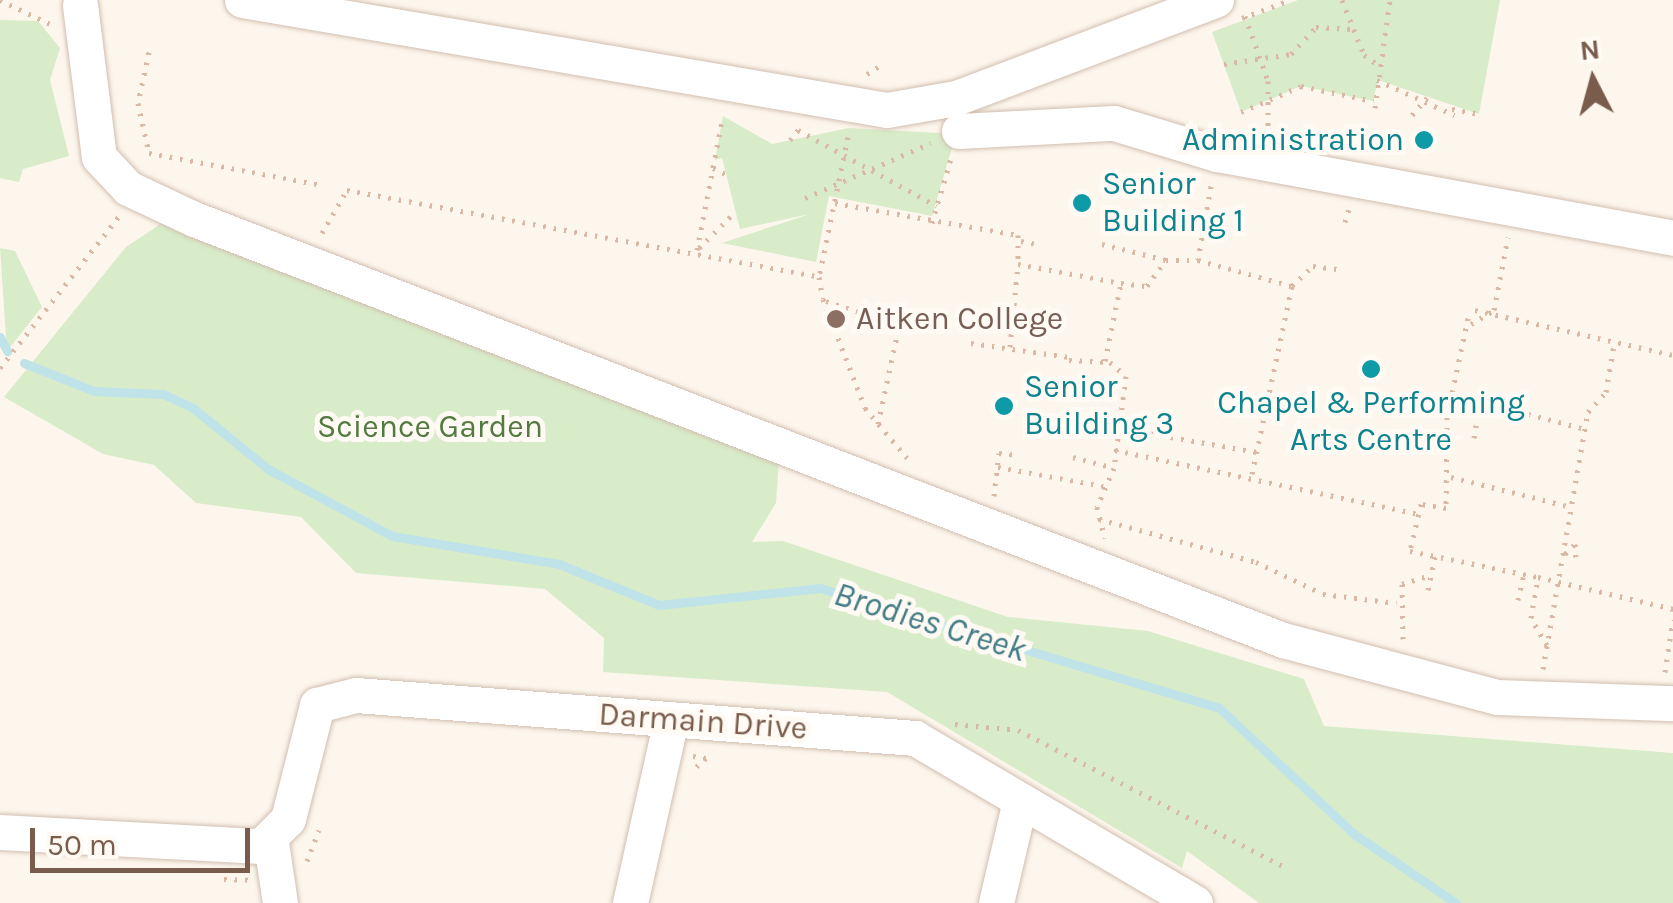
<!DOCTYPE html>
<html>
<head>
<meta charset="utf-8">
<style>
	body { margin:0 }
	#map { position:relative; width:1673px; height:903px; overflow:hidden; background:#fdf6ec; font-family:Karla,sans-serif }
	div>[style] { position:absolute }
	.green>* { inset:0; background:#d8ecc9 }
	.stream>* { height:9px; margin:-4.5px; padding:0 4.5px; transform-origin:4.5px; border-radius:4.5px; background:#bfe3e8 }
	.path>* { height:5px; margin-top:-2.5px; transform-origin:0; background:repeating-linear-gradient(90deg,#d9b8a5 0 2.5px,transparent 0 10.5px) }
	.roads { filter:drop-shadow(0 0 2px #d1beb0) drop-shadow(0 0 2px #d1beb0) }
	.minor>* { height:35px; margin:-17.5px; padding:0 17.5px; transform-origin:17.5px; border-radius:17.5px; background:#fff }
	.dots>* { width:28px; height:28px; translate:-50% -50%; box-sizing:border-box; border:5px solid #fffaf3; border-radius:50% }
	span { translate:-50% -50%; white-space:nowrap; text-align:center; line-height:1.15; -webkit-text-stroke:10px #fffaf3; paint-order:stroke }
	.culture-label { font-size:32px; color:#0d838f }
	.right { translate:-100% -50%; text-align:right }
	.left { translate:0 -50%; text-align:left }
	.education-label { font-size:32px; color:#785e54 }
	.park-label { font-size:32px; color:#537a41 }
	.street-label { font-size:32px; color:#7a5c4d }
	.water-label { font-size:35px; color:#437c86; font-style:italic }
	.north { position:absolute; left:1543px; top:30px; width:100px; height:100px; -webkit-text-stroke:8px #fffaf3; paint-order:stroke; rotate:354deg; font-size:28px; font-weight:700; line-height:40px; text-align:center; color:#7a5c4d }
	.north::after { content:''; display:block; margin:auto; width:35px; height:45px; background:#7a5c4d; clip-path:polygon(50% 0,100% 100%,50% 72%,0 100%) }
	.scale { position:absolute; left:30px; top:828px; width:220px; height:45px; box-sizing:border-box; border:5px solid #7a5c4d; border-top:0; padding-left:12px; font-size:30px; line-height:35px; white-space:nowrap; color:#7a5c4d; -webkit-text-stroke:8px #fffaf3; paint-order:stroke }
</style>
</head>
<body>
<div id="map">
	<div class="green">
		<div style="clip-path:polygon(1298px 0,1500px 0,1479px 114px,1378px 80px,1373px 101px,1301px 86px,1241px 112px,1212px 32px)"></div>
		<div style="clip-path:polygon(0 20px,38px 21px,60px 48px,50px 80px,69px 156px,23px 169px,19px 182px,0 178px)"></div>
		<div style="clip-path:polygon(723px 116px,772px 144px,849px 128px,956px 134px,932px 216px,829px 196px,816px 262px,722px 243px,810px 214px,740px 229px,722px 158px,715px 160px)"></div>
		<div style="clip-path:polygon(171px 217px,780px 446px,776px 503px,752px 542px,783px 541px,1008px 617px,1148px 631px,1304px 679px,1324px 726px,1673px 753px,1673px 903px,1259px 903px,1187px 851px,1182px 868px,887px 692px,603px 672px,604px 638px,545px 589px,356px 573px,301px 517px,196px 503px,154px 465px,103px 454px,4px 397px,126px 247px)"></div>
		<div style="clip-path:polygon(0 248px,15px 251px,42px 307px,7px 351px)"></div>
	</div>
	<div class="stream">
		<div style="left:0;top:337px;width:16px;rotate:63deg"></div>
		<div style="left:24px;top:363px;width:75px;rotate:21.8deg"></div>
		<div style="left:94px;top:391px;width:69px;rotate:2.5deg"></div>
		<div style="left:163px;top:394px;width:33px;rotate:25deg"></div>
		<div style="left:193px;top:408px;width:97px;rotate:39.1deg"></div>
		<div style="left:268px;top:469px;width:141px;rotate:28.4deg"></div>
		<div style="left:392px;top:536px;width:169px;rotate:9.5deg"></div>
		<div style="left:559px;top:564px;width:108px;rotate:22.3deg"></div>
		<div style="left:659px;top:605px;width:162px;rotate:-6deg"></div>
		<div style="left:820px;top:588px;width:417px;rotate:16.7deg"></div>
		<div style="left:1219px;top:708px;width:185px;rotate:43deg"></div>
		<div style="left:1354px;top:834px;width:123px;rotate:34.1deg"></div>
	</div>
	<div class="path">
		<div style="left:0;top:0;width:55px;rotate:25.6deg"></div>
		<div style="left:1342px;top:0;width:59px;rotate:68.2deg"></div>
		<div style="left:1364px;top:55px;width:19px;rotate:35deg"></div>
		<div style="left:1245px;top:16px;width:69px;rotate:70.5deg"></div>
		<div style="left:1268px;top:81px;width:49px;rotate:90deg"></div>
		<div style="left:1242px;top:18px;width:51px;rotate:-20.6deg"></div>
		<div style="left:149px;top:52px;width:52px;rotate:102.2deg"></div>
		<div style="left:138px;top:103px;width:51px;rotate:77.6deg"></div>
		<div style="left:149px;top:153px;width:175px;rotate:10.5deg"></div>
		<div style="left:1224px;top:64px;width:68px;rotate:-8.5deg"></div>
		<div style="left:1291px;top:54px;width:37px;rotate:-47deg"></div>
		<div style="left:1316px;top:27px;width:37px;rotate:3deg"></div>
		<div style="left:867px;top:74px;width:17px;rotate:-33deg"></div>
		<div style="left:1377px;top:80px;width:85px;rotate:24.4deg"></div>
		<div style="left:1375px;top:108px;width:109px;rotate:-82.1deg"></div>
		<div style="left:1452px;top:109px;width:27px;rotate:10deg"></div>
		<div style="left:1241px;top:112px;width:65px;rotate:-23.4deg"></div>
		<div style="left:1301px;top:86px;width:74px;rotate:11.8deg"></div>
		<div style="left:1412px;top:115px;width:23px;rotate:-49deg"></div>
		<div style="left:848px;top:137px;width:143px;rotate:101.7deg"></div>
		<div style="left:819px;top:277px;width:22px;rotate:80deg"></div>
		<div style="left:823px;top:299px;width:117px;rotate:68.9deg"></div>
		<div style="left:865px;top:408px;width:67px;rotate:49.9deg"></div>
		<div style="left:790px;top:140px;width:13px;rotate:-51deg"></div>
		<div style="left:798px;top:130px;width:158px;rotate:28.7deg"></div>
		<div style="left:713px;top:168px;width:14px;rotate:25deg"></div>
		<div style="left:1211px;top:186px;width:75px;rotate:100deg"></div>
		<div style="left:1198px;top:260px;width:98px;rotate:15.5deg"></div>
		<div style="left:1292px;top:286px;width:29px;rotate:-44deg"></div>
		<div style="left:1313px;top:266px;width:26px;rotate:7deg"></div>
		<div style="left:805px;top:198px;width:137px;rotate:-23.6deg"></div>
		<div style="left:835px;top:203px;width:186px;rotate:9.9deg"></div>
		<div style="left:1018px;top:235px;width:29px;rotate:90deg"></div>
		<div style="left:1018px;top:264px;width:105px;rotate:10.5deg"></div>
		<div style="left:1345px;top:222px;width:13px;rotate:-72deg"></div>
		<div style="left:932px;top:223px;width:68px;rotate:-73.7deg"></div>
		<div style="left:322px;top:233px;width:50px;rotate:-59.8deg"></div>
		<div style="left:347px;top:190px;width:480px;rotate:10.4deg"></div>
		<div style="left:1021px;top:241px;width:20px;rotate:11deg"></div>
		<div style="left:1102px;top:244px;width:66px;rotate:14deg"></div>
		<div style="left:699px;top:248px;width:51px;rotate:-45deg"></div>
		<div style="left:697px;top:250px;width:136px;rotate:-79deg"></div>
		<div style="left:826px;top:301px;width:86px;rotate:18.2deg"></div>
		<div style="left:1475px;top:310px;width:203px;rotate:12.8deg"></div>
		<div style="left:1468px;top:318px;width:101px;rotate:102deg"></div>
		<div style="left:1447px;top:417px;width:91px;rotate:90.6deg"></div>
		<div style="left:1446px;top:508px;width:25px;rotate:-171deg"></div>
		<div style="left:1421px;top:504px;width:48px;rotate:103.2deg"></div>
		<div style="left:1410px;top:551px;width:131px;rotate:11.5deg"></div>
		<div style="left:1471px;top:324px;width:27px;rotate:-31deg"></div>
		<div style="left:1494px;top:310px;width:74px;rotate:-79.1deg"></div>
		<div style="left:971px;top:343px;width:99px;rotate:8.1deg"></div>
		<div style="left:1010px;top:347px;width:83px;rotate:-84.5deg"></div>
		<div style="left:1069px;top:360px;width:41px;rotate:2.8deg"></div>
		<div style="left:1110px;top:362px;width:21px;rotate:41deg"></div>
		<div style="left:1126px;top:376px;width:93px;rotate:97.4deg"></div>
		<div style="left:1114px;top:468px;width:43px;rotate:113.6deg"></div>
		<div style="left:1097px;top:507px;width:32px;rotate:76deg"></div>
		<div style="left:1105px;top:361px;width:80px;rotate:-78.4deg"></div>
		<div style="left:1121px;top:283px;width:26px;rotate:7deg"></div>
		<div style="left:1147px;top:286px;width:32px;rotate:-54deg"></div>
		<div style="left:1166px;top:260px;width:32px"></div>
		<div style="left:0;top:368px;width:193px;rotate:-51.9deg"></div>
		<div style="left:1457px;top:395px;width:132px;rotate:14.9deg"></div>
		<div style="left:878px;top:424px;width:100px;rotate:-77.9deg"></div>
		<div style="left:1119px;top:428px;width:140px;rotate:9.9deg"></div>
		<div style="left:1474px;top:438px;width:39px;rotate:-80deg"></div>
		<div style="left:1115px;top:450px;width:311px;rotate:11.9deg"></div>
		<div style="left:1073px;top:457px;width:42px;rotate:15deg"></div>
		<div style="left:998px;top:467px;width:107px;rotate:10.3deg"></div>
		<div style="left:1252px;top:474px;width:192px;rotate:-78deg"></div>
		<div style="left:1451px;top:477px;width:124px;rotate:14deg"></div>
		<div style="left:994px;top:496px;width:43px;rotate:-83.4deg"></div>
		<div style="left:999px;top:453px;width:18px;rotate:6deg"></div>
		<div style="left:1099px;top:519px;width:163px;rotate:15.3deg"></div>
		<div style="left:1256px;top:562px;width:74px;rotate:25.5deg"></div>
		<div style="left:1323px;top:594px;width:74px;rotate:7deg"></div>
		<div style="left:1575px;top:544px;width:14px;rotate:86deg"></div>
		<div style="left:1565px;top:554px;width:14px;rotate:-45deg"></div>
		<div style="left:1428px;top:590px;width:35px;rotate:-78deg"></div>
		<div style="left:1518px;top:600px;width:27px;rotate:-77deg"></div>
		<div style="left:1403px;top:639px;width:55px;rotate:-91deg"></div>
		<div style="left:1402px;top:584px;width:31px;rotate:-17deg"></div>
		<div style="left:1547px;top:645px;width:31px;rotate:-121deg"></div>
		<div style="left:1531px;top:618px;width:42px;rotate:-80.3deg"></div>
		<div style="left:1538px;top:577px;width:139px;rotate:13.3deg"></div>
		<div style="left:1543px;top:669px;width:261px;rotate:-80.1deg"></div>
		<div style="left:1588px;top:412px;width:27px;rotate:-48deg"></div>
		<div style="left:1606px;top:392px;width:49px;rotate:-80.5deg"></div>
		<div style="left:1665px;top:672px;width:53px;rotate:-81.3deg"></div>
		<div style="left:955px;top:724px;width:63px;rotate:5.4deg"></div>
		<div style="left:1018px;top:730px;width:300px;rotate:27.2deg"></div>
		<div style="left:693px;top:756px;width:13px;rotate:9deg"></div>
		<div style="left:706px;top:758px;width:15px;rotate:138deg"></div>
		<div style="left:307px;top:861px;width:33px;rotate:-69deg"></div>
		<div style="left:224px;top:879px;width:24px;rotate:2deg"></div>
	</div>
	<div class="roads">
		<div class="minor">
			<div style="left:242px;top:0;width:654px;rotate:9.68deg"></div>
			<div style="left:887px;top:110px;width:70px;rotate:-9.9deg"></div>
			<div style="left:956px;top:98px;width:278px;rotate:-20.7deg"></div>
			<div style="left:80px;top:5px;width:153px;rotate:82.9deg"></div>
			<div style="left:99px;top:157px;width:42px;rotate:46.9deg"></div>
			<div style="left:128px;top:188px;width:73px;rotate:25.2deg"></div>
			<div style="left:194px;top:219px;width:1168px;rotate:21.14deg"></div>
			<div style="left:1283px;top:640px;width:221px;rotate:14.9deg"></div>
			<div style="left:1497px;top:697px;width:176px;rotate:2deg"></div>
			<div style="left:959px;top:131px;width:155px;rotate:-3deg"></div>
			<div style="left:1114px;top:123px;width:108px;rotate:16.8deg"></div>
			<div style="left:1217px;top:154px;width:464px;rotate:10.4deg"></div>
			<div style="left:0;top:832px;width:261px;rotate:3.1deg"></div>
			<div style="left:261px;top:846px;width:38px;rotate:-45deg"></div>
			<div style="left:288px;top:819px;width:118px;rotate:-75.7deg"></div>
			<div style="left:317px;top:705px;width:40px;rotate:-14.4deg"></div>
			<div style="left:356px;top:695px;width:561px;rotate:4.4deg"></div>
			<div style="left:915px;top:738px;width:325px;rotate:30.5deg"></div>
			<div style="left:271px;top:842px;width:62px;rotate:81.6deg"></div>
			<div style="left:630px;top:903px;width:188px;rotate:-77.4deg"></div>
			<div style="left:996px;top:903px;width:105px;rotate:-76.8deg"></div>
		</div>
	</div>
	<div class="dots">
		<div style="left:1424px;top:140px;background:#0f9aa8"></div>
		<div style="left:1082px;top:203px;background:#0f9aa8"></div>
		<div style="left:836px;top:319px;background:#8d6e63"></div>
		<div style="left:1371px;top:369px;background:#0f9aa8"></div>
		<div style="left:1004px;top:406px;background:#0f9aa8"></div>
	</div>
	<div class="culture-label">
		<span class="right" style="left:1404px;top:140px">Administration</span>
		<span class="left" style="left:1102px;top:203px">Senior<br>Building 1</span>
		<span class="left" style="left:1024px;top:406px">Senior<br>Building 3</span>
		<span style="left:1371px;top:422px">Chapel &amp; Performing<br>Arts Centre</span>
	</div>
	<div class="education-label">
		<span class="left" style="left:856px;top:319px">Aitken College</span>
	</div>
	<div class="park-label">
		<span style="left:430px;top:427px">Science Garden</span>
	</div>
	<div class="street-label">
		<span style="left:703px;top:722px;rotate:4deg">Darmain Drive</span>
	</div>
	<div class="water-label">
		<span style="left:930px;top:622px;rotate:17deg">Brodies Creek</span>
	</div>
	<div class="north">N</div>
	<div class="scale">50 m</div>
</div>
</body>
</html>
